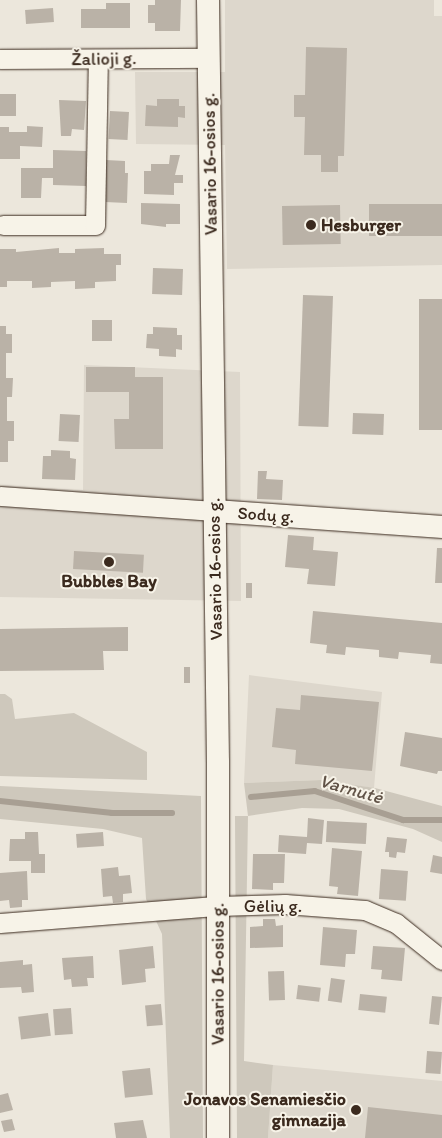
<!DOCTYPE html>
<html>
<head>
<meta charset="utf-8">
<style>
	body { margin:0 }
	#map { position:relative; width:442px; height:1138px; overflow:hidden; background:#ece7dc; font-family:Itim,sans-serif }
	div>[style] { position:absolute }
	.built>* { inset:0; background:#ddd7cc }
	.green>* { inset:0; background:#cec8bc }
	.stream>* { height:5.5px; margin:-2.75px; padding:0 2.75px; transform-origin:2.75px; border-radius:2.75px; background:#a89f93 }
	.building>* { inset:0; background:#bab2a7; transform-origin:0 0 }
	.roads { filter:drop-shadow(0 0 1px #3b2a1e) drop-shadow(0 0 1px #3b2a1e) }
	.minor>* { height:19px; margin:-9.5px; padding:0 9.5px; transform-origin:9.5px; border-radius:9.5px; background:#f7f3e8 }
	.major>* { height:22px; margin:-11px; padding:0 11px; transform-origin:11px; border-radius:11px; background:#f7f3e8 }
	.dots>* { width:14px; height:14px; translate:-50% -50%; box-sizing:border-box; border:2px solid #f7f3e8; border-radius:50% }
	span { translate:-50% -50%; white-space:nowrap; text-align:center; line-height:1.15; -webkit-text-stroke:4px #f7f3e8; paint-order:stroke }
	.street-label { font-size:18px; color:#3b2a1e }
	.poi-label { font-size:18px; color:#3b2a1e; font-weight:700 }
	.left { translate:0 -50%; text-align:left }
	.right { translate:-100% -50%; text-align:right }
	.water-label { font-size:19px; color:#615347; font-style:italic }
</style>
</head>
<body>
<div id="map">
	<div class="built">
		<div style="clip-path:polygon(225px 0,434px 0,434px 16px,442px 16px,442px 265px,227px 269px,225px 145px,136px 144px,135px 72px,225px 72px)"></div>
		<div style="clip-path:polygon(84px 365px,240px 372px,241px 601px,0 597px,0 486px,83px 490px)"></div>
		<div style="clip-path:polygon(249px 675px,382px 692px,374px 788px,321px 780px,244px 783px)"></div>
		<div style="clip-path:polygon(273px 1065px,442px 1081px,442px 1138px,268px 1138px)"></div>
	</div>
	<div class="green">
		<div style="clip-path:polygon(0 694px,5px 694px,12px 699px,15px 719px,74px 713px,147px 752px,147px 780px,0 776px)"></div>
		<div style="clip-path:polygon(321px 780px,375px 788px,442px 806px,442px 842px,413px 829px,339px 809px,302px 808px,248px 816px,244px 1061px,273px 1065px,268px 1138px,237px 1138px,235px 816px,248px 816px,244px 783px)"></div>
		<div style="clip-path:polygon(0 786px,201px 796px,203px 1138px,170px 1138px,162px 934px,146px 899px,142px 838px,103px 829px,0 819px)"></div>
	</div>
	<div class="stream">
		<div style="left:251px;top:797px;width:64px;rotate:-5.4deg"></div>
		<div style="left:315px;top:791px;width:93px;rotate:18.2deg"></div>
		<div style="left:403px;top:820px;width:39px"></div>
		<div style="left:0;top:801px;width:113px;rotate:6.1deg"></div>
		<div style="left:112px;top:813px;width:60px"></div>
	</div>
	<div class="building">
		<div style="clip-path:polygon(155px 0,181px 0,180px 31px,155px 31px,155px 23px,148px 23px,148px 5px,155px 5px)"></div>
		<div style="clip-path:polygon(106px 3px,130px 3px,130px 28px,81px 28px,81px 9px,106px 9px)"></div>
		<div style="left:53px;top:8px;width:14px;height:28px;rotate:86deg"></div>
		<div style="clip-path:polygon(306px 47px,347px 48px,344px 156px,338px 156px,338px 172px,321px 172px,321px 155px,304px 155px,305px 117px,294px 117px,294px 95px,305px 95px)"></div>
		<div style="left:0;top:94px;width:16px;height:22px"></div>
		<div style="clip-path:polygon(157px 99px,179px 99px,179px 106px,185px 106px,185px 118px,178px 117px,178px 127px,145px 126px,146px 105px,157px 106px)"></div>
		<div style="clip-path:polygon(59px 100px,86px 101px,84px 130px,72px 129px,71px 136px,61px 136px)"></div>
		<div style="left:110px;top:111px;width:19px;height:28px;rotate:3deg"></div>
		<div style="clip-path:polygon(27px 126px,43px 127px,42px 147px,20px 146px,20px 159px,0 159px,0 127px,9px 127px,9px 132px,27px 132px)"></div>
		<div style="clip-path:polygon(53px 150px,86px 151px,86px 186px,53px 185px,53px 178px,42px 178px,41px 198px,21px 198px,21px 168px,53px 168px)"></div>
		<div style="clip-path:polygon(170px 155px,180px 155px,175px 175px,183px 175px,183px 183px,174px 183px,174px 195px,144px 194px,144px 171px,151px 171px,151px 164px,169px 164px)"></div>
		<div style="clip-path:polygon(106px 160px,125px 161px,125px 173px,128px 173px,127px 203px,105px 202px)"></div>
		<div style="clip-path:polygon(141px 203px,180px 204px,180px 224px,166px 224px,166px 227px,141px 224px)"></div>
		<div style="left:442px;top:204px;width:32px;height:73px;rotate:90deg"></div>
		<div style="left:340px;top:205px;width:39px;height:58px;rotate:89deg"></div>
		<div style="clip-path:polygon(59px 248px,59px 253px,75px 253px,75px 249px,104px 248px,104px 254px,121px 254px,121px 265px,116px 265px,116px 281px,95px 282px,95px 288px,75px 289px,75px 281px,51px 282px,51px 287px,32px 288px,32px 281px,7px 281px,7px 287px,0 287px,0 249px,16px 249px,16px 252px)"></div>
		<div style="left:153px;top:268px;width:30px;height:26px;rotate:2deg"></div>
		<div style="left:303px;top:295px;width:30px;height:131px;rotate:2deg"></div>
		<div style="left:419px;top:299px;width:23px;height:131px"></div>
		<div style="left:92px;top:320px;width:20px;height:21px"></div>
		<div style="clip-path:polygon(0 326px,6px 326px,6px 334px,12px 334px,12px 353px,6px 353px,6px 378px,13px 378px,12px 397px,7px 397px,7px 421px,14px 421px,14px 441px,8px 441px,8px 462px,0 462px)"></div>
		<div style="clip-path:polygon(153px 327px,177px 328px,177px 335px,182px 335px,182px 350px,176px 349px,176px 357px,159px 356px,159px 349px,146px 348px,147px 334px,153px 334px)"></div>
		<div style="clip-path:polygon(86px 367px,135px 367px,135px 377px,163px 377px,163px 449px,115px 449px,114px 419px,129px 419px,129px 392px,86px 392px)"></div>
		<div style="left:353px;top:413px;width:31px;height:21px;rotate:2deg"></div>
		<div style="left:60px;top:414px;width:20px;height:27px;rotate:3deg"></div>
		<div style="clip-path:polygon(51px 450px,70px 451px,70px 458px,76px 459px,75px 480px,42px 479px,43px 456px,51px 456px)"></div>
		<div style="clip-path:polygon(258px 471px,267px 471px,266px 479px,283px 480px,282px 500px,257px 499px)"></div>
		<div style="clip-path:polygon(288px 535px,314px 537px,313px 550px,338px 552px,335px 586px,307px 584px,309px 569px,285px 567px)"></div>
		<div style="clip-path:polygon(437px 548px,442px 548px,442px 583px,435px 583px)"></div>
		<div style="left:74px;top:551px;width:70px;height:18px;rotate:3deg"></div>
		<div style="left:246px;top:583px;width:6px;height:15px"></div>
		<div style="clip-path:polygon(313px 611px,442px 623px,442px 664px,430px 663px,431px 655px,399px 652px,398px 659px,379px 657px,379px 650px,346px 647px,345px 655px,326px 653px,327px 645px,310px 643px)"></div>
		<div style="clip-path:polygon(128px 627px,128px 651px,103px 651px,104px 670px,0 671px,0 629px)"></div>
		<div style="left:184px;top:667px;width:6px;height:16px"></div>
		<div style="clip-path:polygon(301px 695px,379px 702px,372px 771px,295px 764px,296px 750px,272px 747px,276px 708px,300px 710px)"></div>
		<div style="clip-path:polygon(405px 732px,442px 738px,442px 771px,438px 771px,437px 774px,400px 766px)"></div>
		<div style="clip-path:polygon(308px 818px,324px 820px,322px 844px,307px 843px,306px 854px,278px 852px,279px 835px,307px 837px)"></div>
		<div style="left:327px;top:821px;width:40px;height:21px;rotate:3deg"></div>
		<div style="clip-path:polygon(25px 832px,38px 832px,39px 854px,45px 854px,45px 873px,31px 873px,31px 861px,9px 861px,10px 839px,25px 839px)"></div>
		<div style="left:103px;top:832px;width:14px;height:27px;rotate:86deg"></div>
		<div style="clip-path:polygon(387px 837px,407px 839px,405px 853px,397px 852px,396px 858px,389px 857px,389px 852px,385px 852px)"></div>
		<div style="clip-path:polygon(332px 848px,362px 851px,358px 896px,337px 894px,338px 887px,329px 886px)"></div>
		<div style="clip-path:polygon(253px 854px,285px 854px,284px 883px,273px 883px,273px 890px,252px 889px)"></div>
		<div style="clip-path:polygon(433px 855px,442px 857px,442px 874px,430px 872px)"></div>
		<div style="clip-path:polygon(118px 867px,119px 876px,130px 875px,132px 893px,123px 894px,123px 902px,113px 903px,112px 896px,103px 897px,101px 869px)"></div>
		<div style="left:381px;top:869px;width:27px;height:30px;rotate:4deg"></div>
		<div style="clip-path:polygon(27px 871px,28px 900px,22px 900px,22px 907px,10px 908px,9px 900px,0 901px,0 873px)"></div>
		<div style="clip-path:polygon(263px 919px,275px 919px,276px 926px,283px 925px,283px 947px,250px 948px,250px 927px,263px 926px)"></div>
		<div style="clip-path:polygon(323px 927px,357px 930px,355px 954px,346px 954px,345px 967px,320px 965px)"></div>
		<div style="clip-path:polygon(153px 946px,155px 968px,145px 969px,146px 982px,122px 985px,119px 950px)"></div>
		<div style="clip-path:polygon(373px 946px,405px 948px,402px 981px,381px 979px,382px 970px,371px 969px)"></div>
		<div style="clip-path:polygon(93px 956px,94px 978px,87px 978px,88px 986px,72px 987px,71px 979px,64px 980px,62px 958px)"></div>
		<div style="clip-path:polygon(23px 960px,23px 965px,32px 964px,34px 992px,22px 993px,21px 987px,0 988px,0 962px)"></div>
		<div style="left:284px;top:971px;width:29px;height:16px;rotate:88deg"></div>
		<div style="left:331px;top:978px;width:14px;height:23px;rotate:8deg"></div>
		<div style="left:298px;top:985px;width:23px;height:14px;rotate:7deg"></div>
		<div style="left:360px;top:994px;width:27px;height:16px;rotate:6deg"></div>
		<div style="left:432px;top:996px;width:10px;height:28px;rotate:6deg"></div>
		<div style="left:161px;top:1004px;width:21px;height:16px;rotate:85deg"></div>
		<div style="left:71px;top:1008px;width:26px;height:18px;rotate:86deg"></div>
		<div style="left:48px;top:1013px;width:23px;height:30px;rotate:83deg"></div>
		<div style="left:427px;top:1051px;width:15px;height:22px;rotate:4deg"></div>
		<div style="left:150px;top:1068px;width:27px;height:28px;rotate:84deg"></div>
		<div style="clip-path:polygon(8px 1093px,13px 1110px,0 1113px,0 1095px)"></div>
		<div style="clip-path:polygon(368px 1107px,442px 1115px,442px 1138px,365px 1138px)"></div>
		<div style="clip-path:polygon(12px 1119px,15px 1130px,4px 1132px,1px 1121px)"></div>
		<div style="clip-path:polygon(143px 1120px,147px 1138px,116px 1138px,114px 1123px)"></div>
	</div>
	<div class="roads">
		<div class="minor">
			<div style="left:0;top:59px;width:209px;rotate:-0.3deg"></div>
			<div style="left:3px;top:225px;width:92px"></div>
			<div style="left:95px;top:225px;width:166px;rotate:-89deg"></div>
			<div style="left:0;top:496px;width:216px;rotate:4deg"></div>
			<div style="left:0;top:923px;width:219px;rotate:-4.5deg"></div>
			<div style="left:218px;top:906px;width:67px;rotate:-1.7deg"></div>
			<div style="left:285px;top:904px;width:80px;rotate:4.3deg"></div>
			<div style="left:365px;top:910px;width:34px;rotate:23deg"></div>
			<div style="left:396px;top:923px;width:59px;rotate:38.8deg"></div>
		</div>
		<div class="major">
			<div style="left:208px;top:0;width:762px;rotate:89.25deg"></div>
			<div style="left:218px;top:762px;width:376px;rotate:90deg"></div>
			<div style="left:215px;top:511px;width:228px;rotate:4deg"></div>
		</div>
	</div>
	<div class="dots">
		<div style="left:311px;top:225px;background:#3b2a1e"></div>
		<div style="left:109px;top:562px;background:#3b2a1e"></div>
		<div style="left:356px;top:1110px;background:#3b2a1e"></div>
	</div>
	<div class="street-label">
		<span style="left:104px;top:59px;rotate:-1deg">Žalioji g.</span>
		<span style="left:210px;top:164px;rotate:-91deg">Vasario 16-osios g.</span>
		<span style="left:266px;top:515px;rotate:4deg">Sodų g.</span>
		<span style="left:215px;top:569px;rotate:-91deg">Vasario 16-osios g.</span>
		<span style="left:273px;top:906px">Gėlių g.</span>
		<span style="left:218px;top:974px;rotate:-90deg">Vasario 16-osios g.</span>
	</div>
	<div class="poi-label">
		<span class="left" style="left:321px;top:225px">Hesburger</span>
		<span style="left:109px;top:581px">Bubbles Bay</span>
		<span class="right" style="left:346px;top:1110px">Jonavos Senamiesčio<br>gimnazija</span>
	</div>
	<div class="water-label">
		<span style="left:351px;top:789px;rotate:16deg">Varnutė</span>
	</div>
</div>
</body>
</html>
